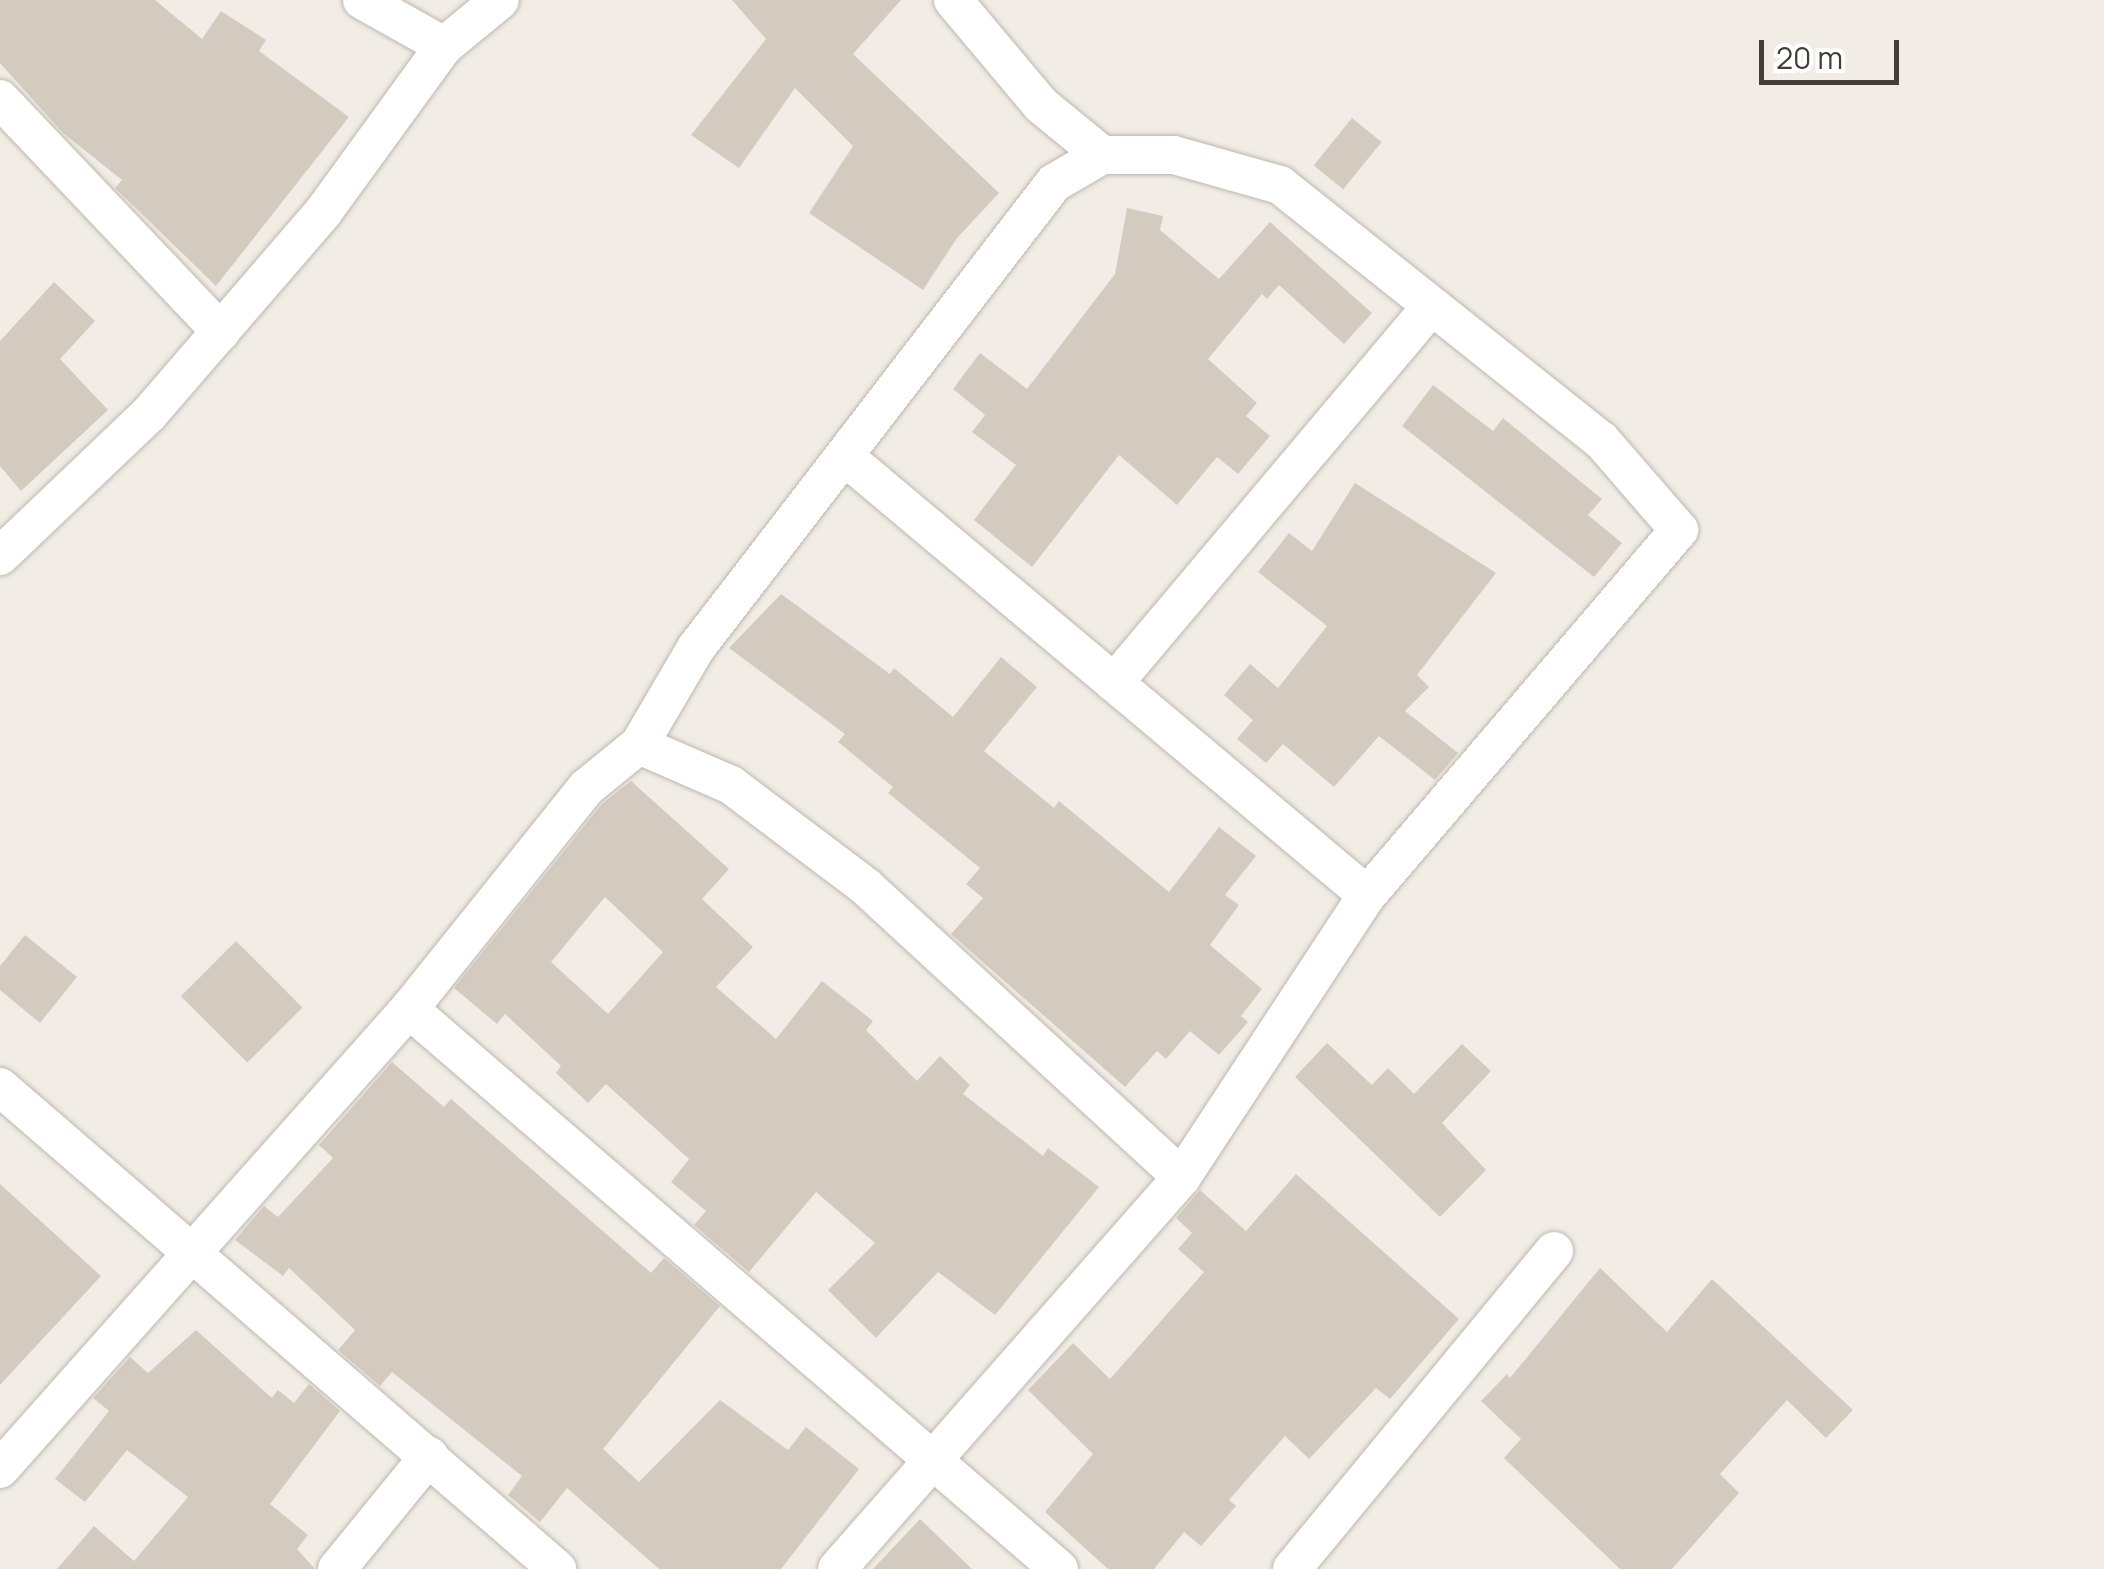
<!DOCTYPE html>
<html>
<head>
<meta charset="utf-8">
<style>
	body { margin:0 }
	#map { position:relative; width:2104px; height:1569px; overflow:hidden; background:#f1ede6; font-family:Manrope,sans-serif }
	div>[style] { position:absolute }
	.building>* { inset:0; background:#d4cbc0; transform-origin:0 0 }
	.roads { filter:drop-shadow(0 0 2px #beb7ad) drop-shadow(0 0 2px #beb7ad) }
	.minor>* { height:38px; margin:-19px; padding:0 19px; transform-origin:19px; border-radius:19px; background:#fff }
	span { translate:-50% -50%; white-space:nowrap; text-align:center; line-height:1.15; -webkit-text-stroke:10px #fff; paint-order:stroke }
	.scale { position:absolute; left:1759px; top:40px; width:140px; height:45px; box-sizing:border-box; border:5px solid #433d36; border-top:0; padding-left:12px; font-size:30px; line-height:35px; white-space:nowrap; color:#433d36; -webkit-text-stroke:8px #fff; paint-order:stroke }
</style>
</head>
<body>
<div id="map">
	<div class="building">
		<div style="clip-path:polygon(0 0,155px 0,202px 39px,221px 11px,266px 40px,259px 51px,349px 117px,216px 286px,115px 188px,122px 180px,63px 133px,0 63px)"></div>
		<div style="clip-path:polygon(732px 0,901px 0,853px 54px,999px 193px,957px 238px,923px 290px,809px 213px,853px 146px,795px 88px,739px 168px,691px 135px,766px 39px)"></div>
		<div style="left:1352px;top:118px;width:38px;height:61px;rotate:39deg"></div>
		<div style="clip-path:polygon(1127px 208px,1163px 216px,1160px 230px,1219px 279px,1270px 222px,1372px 313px,1344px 344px,1279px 285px,1267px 299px,1262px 294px,1208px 359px,1257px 403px,1246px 416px,1270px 436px,1238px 474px,1217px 457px,1177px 505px,1119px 455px,1032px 567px,974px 520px,1016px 465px,972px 432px,985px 415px,953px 389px,980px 353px,1027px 389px,1115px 274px)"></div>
		<div style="clip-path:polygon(54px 282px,95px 321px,60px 359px,108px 410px,21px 491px,0 466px,0 341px)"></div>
		<div style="clip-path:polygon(1433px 385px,1493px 431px,1503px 418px,1602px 499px,1588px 515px,1622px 543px,1594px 577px,1402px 426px)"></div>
		<div style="clip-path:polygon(1355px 483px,1496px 573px,1417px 675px,1429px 687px,1405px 711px,1458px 753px,1435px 780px,1379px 736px,1334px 787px,1283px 744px,1266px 763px,1237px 739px,1253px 720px,1224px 695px,1250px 664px,1278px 688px,1327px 626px,1258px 572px,1289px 533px,1312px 551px)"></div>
		<div style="clip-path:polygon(781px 594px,890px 674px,894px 668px,953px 717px,1001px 657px,1037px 687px,984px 751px,1054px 808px,1059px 801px,1169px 892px,1219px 827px,1256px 856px,1225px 895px,1239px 905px,1210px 945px,1262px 989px,1241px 1016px,1248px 1022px,1219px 1055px,1190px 1031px,1166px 1059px,1157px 1051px,1125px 1087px,951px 934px,983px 898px,966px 884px,980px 868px,888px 793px,893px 787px,838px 742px,845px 734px,729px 648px)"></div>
		<div style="clip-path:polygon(evenodd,631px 781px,729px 869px,702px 899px,753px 947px,716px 987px,776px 1039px,822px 981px,873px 1021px,866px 1030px,917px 1081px,940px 1056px,970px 1085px,963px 1094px,1043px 1156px,1048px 1148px,1099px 1187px,995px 1315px,938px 1272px,876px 1338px,828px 1290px,875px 1243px,816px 1192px,749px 1272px,694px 1225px,706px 1211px,671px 1182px,689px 1159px,606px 1084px,588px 1103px,556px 1073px,561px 1066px,505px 1014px,497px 1024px,454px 988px,602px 804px,631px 781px,605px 897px,663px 952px,608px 1014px,551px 962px,605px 897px)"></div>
		<div style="clip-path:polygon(25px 935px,77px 977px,40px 1023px,0 990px,0 966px)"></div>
		<div style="left:236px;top:941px;width:94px;height:78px;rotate:45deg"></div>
		<div style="clip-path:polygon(1327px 1043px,1372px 1085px,1388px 1068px,1414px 1094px,1462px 1044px,1491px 1071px,1442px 1123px,1486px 1170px,1440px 1217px,1295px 1077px)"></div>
		<div style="clip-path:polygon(392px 1062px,444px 1107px,451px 1099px,651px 1273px,664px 1258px,720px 1306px,603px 1449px,639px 1482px,720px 1400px,788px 1450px,806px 1427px,859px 1469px,781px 1569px,659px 1569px,567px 1488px,540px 1522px,508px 1495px,522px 1476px,392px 1372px,380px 1386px,338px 1350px,355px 1330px,289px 1268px,283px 1276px,235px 1240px,264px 1206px,278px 1217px,333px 1158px,319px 1145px)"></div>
		<div style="clip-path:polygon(1296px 1174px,1459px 1319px,1390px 1399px,1376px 1388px,1309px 1459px,1285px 1436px,1229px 1500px,1236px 1506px,1201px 1546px,1184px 1532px,1154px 1569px,1108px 1569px,1045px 1512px,1093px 1454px,1028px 1390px,1073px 1343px,1110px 1379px,1204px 1272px,1178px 1249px,1192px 1233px,1176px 1218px,1200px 1190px,1246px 1231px)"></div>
		<div style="clip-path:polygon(0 1184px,101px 1276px,0 1385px)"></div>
		<div style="clip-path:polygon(1600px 1268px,1667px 1332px,1712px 1279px,1853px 1410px,1826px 1438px,1787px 1400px,1720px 1474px,1739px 1493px,1672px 1569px,1620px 1569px,1504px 1458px,1521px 1439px,1481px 1401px,1507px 1374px,1510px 1378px)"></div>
		<div style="clip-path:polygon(196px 1330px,272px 1398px,278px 1390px,294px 1403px,309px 1384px,340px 1411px,270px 1504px,308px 1535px,297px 1549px,315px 1569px,57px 1569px,94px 1526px,134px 1561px,188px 1497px,127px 1450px,85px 1502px,55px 1479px,109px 1411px,93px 1398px,130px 1357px,148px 1373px)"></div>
		<div style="clip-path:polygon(920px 1519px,972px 1569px,873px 1569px)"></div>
	</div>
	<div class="roads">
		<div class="minor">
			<div style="left:362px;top:0;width:94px;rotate:29.3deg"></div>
			<div style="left:953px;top:0;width:137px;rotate:50deg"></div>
			<div style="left:1041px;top:105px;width:79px;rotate:39.3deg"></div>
			<div style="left:0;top:99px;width:321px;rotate:46.5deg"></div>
			<div style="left:844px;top:456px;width:683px;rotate:40.01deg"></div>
			<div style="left:0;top:556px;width:206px;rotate:-43.6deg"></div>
			<div style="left:149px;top:414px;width:268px;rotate:-49.2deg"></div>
			<div style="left:324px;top:211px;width:204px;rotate:-54deg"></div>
			<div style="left:444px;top:46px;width:72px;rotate:-39.4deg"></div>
			<div style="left:1114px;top:683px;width:493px;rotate:-49.9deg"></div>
			<div style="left:639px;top:745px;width:100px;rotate:23.5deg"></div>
			<div style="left:731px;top:785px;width:168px;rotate:37deg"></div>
			<div style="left:865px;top:886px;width:430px;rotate:42.6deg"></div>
			<div style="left:1182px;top:1177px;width:522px;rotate:131.35deg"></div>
			<div style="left:409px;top:1009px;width:858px;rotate:40.75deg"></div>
			<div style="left:0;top:1087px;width:737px;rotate:40.87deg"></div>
			<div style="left:0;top:1469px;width:616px;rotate:-48.36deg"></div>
			<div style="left:409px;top:1009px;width:283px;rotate:-51.3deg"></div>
			<div style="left:586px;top:788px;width:68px;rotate:-39.1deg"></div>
			<div style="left:639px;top:745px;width:113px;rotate:-59.6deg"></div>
			<div style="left:696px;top:648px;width:587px;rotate:-52.41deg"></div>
			<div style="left:1054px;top:183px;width:56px;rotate:-30.3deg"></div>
			<div style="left:1102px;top:155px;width:72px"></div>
			<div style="left:1174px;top:155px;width:110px;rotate:15.8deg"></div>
			<div style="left:1280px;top:185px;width:410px;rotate:38.5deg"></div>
			<div style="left:1601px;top:440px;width:119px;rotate:49.1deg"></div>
			<div style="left:1679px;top:530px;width:480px;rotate:130.5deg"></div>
			<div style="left:1367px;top:895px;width:337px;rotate:123.3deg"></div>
			<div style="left:337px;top:1569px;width:146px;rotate:-50.8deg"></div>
			<div style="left:1292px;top:1569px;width:412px;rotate:-50.5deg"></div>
		</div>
	</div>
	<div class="scale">20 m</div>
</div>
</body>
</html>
